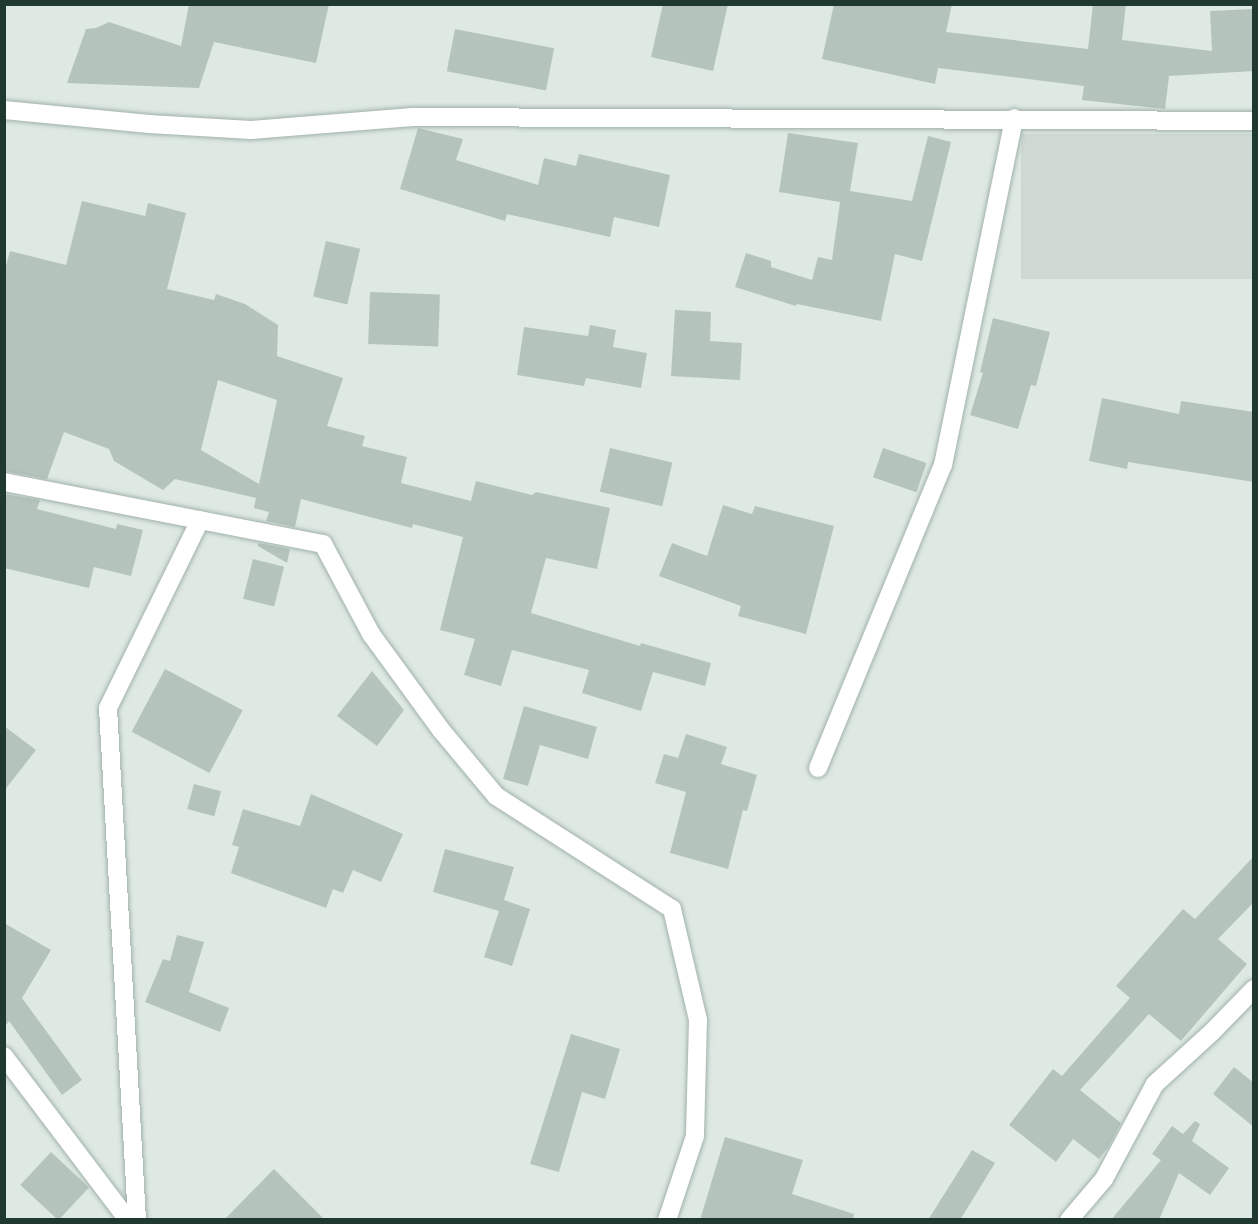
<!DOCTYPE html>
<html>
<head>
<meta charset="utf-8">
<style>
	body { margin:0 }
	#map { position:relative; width:1258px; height:1224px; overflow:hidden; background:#dee9e3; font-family:Helvetica,sans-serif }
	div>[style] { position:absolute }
	.built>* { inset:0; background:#cdd9d2; transform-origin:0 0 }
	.building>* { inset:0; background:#b4c4bc; transform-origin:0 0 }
	.roads { filter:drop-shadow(0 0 2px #a1b1aa) drop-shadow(0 0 2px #a1b1aa) }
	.minor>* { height:18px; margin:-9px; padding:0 9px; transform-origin:9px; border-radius:9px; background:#fff }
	span { translate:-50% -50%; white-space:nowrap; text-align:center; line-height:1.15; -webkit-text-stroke:4.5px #eff6f2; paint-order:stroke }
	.frame { position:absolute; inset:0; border:6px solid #203930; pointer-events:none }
</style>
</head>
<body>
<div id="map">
	<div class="built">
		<div style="left:1253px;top:134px;width:145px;height:232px;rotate:90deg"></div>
	</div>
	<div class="building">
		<div style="clip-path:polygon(189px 4px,329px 4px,316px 63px,214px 42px,199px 88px,67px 83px,86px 29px,96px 28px,109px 22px,181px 46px)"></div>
		<div style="clip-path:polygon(663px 4px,728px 4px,713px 71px,651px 57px)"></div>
		<div style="clip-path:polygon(834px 4px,952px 4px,946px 32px,1088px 49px,1093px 4px,1126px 4px,1122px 40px,1212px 51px,1210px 11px,1254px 9px,1254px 71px,1169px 76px,1165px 109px,1082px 100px,1084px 86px,938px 68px,935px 84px,822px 59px)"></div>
		<div style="left:455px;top:29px;width:101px;height:43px;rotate:11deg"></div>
		<div style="clip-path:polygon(418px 128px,463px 139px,456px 160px,538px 185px,544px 158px,576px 166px,579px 154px,670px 175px,659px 227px,614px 217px,610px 237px,507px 214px,505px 221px,400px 189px)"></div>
		<div style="clip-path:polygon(788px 133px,858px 143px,850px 191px,912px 201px,928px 136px,951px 142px,922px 261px,895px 254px,881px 321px,797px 304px,796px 306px,735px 287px,746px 253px,771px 261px,771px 267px,812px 280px,818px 257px,832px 260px,840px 202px,779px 192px)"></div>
		<div style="clip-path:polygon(evenodd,82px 201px,145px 216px,148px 203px,186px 213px,167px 289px,214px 300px,216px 294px,245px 304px,278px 325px,277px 356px,343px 378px,327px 426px,365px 436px,362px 446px,407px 457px,401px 483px,471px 501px,476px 481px,532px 495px,536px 492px,610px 508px,597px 569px,546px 558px,531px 613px,640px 646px,641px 643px,711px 663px,705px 686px,653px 672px,641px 711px,582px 693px,589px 670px,512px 650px,501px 686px,464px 675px,475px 639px,440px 630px,463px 537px,413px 524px,412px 528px,301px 499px,295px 527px,266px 521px,269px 512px,254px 508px,256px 498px,175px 479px,163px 490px,114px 461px,109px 449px,64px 432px,47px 479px,4px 471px,4px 273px,10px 251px,66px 265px,82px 201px,218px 380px,277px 400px,259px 484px,201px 450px,218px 380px)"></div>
		<div style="left:326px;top:241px;width:35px;height:57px;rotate:13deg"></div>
		<div style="left:370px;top:292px;width:70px;height:52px;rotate:2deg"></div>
		<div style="clip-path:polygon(675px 310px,711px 312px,710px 341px,742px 343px,740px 380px,671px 376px)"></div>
		<div style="clip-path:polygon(993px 318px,1050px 332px,1036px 386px,1031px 385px,1018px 429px,970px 415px,983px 373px,980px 372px)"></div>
		<div style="clip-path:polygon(590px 325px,616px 330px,613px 347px,647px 353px,641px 388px,586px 378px,584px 386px,517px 375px,524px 327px,588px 336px)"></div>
		<div style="clip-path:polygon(1102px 398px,1179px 414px,1181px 401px,1254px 412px,1254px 482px,1128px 462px,1127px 469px,1089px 461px)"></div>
		<div style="left:610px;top:448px;width:64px;height:45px;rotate:13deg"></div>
		<div style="left:883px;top:448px;width:46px;height:31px;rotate:19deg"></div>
		<div style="clip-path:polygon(4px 494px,40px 500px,37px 509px,116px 529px,117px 524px,143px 530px,131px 576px,94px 567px,89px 588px,4px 568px)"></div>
		<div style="clip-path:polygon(723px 505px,752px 514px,755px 506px,834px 526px,806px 634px,738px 616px,741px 606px,659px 576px,672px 543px,707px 556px)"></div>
		<div style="clip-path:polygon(258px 543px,290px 549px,287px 563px,258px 546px)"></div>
		<div style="left:253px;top:559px;width:32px;height:41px;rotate:14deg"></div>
		<div style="left:165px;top:669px;width:88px;height:71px;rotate:28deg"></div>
		<div style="clip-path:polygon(372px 671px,404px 710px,377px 746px,337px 716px)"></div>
		<div style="clip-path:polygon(524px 706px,597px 727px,588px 759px,540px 745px,528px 786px,503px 779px)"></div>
		<div style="clip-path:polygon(4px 726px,36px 750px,4px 791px)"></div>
		<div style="clip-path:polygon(686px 734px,727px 747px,721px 764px,757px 775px,747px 811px,743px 810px,728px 869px,670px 853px,686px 792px,655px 783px,664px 754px,678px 758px)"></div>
		<div style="left:194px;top:784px;width:28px;height:26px;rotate:15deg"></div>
		<div style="clip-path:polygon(311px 794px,403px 834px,381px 882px,353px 870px,343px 893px,333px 889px,326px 908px,231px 873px,239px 847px,232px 845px,243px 809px,300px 826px)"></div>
		<div style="clip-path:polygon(445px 849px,514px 867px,504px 900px,530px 909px,512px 966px,484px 957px,499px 911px,433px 892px)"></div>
		<div style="clip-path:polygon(1254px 856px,1254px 902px,1218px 939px,1247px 964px,1181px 1041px,1149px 1014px,1080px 1090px,1121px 1123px,1109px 1146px,1099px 1159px,1073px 1139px,1056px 1162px,1009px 1125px,1053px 1069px,1062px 1076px,1130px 998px,1116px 986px,1183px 909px,1195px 919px)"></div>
		<div style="clip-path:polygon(4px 923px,51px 950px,22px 998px,82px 1080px,62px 1095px,9px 1021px,4px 1028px)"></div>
		<div style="clip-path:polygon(177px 935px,204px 942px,189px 992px,229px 1008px,220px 1032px,145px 1002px,163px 959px,170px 961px)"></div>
		<div style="clip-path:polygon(571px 1034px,620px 1049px,605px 1099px,582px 1092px,559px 1172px,530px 1164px)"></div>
		<div style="clip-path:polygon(1234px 1067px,1254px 1083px,1254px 1127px,1213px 1094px)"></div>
		<div style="clip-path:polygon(1195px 1121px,1200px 1124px,1192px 1141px,1229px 1168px,1210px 1195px,1179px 1173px,1159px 1220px,1111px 1220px,1161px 1160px,1152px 1154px,1172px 1126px,1183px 1134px)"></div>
		<div style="clip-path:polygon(725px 1137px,803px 1160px,792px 1194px,854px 1214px,853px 1220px,700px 1220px)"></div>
		<div style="clip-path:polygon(972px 1150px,995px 1163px,960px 1220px,928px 1220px)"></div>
		<div style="left:51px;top:1152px;width:52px;height:45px;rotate:43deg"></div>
		<div style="clip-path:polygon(274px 1169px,325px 1220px,224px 1220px)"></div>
	</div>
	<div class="roads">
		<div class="minor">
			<div style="left:4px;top:110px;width:146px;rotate:5.5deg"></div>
			<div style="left:149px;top:124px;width:102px;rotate:3.4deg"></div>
			<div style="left:251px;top:130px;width:162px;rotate:-4.6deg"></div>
			<div style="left:412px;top:117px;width:842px;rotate:0.27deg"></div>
			<div style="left:4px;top:482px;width:325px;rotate:11deg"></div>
			<div style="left:323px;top:544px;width:102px;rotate:61.9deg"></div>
			<div style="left:371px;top:634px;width:119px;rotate:53.9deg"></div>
			<div style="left:441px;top:730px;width:86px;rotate:50.2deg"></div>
			<div style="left:496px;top:796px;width:209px;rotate:32.7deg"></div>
			<div style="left:672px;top:909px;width:114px;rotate:76.8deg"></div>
			<div style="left:698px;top:1020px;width:116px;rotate:91.5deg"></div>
			<div style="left:695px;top:1136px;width:89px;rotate:108.4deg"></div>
			<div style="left:818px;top:768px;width:328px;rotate:-67.6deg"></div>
			<div style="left:943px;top:465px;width:354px;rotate:-78.4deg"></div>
			<div style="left:4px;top:1056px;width:206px;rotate:52.9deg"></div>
			<div style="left:137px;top:1220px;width:513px;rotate:-93.24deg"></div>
			<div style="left:108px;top:708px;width:209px;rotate:-63.9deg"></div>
			<div style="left:1069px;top:1220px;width:54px;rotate:-49.5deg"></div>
			<div style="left:1104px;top:1179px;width:108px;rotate:-61.8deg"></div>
			<div style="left:1155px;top:1084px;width:77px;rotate:-42.4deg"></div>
			<div style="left:1212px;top:1032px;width:60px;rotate:-45.7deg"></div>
		</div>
	</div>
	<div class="frame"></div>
</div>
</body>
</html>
